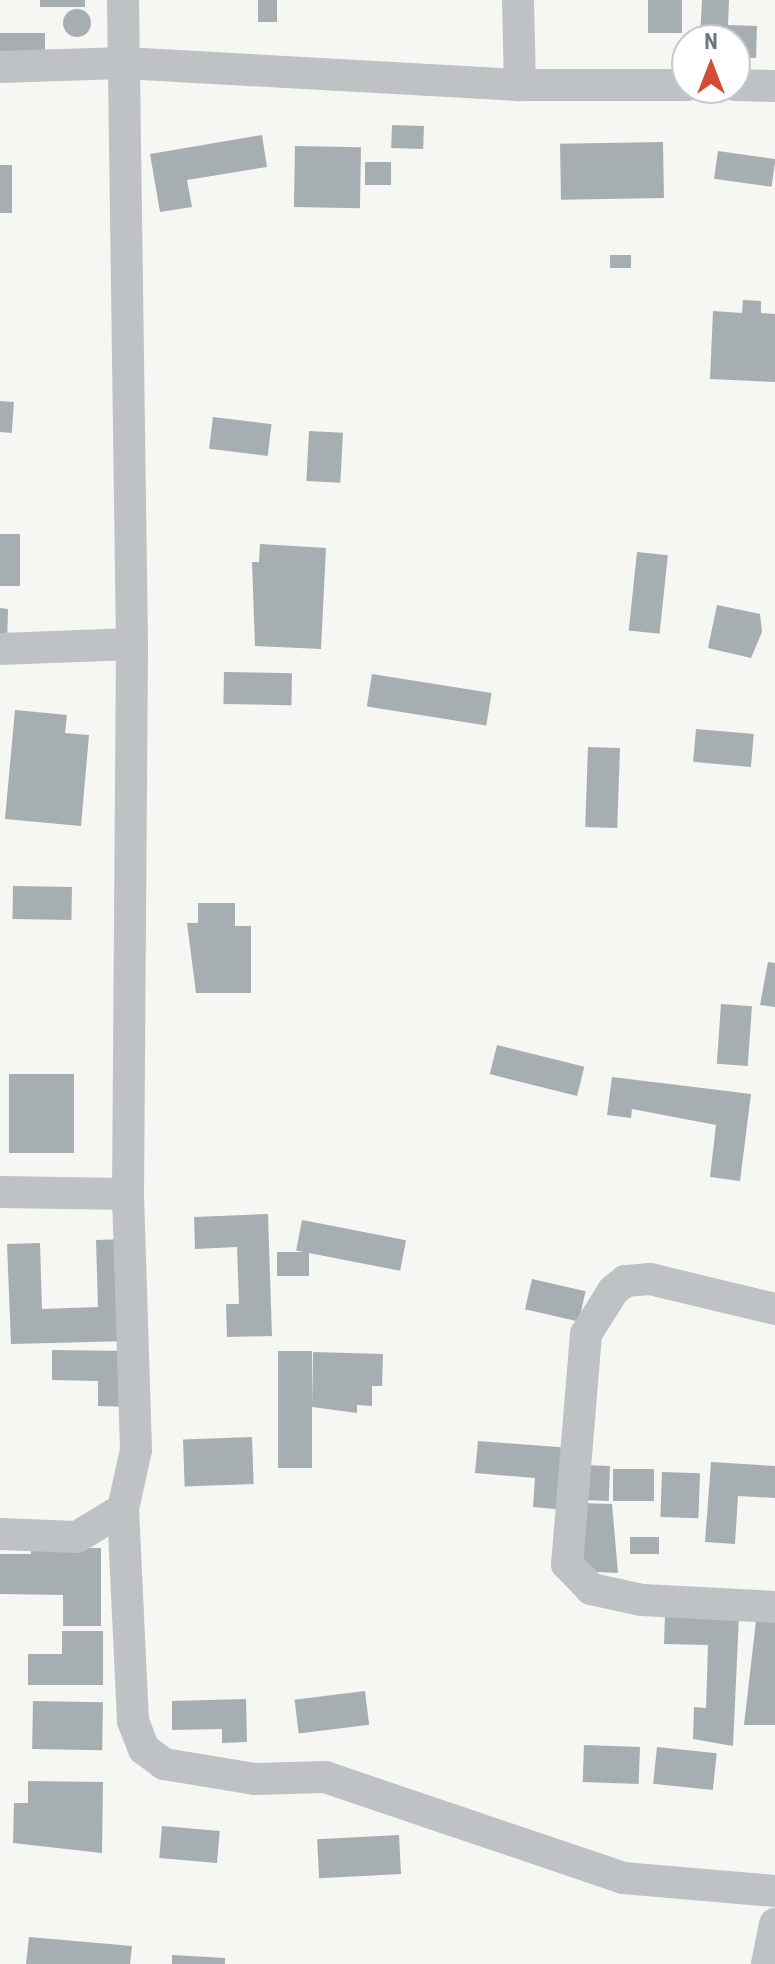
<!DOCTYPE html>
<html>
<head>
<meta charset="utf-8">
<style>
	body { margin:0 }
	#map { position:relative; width:775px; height:1964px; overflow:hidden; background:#f6f6f3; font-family:"Roboto Condensed",sans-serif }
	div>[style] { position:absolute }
	.building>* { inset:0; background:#a6aeb2; transform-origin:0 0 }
	.round { border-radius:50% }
	.minor>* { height:32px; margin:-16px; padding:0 16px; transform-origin:16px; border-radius:16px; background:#bec2c5 }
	span { translate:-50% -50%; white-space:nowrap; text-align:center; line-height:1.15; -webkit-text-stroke:8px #fff; paint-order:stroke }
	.north { position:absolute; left:671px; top:24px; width:80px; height:80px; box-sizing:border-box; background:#fff; border:2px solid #c3c9cd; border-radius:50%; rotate:0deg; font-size:22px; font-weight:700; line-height:32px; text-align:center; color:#687982 }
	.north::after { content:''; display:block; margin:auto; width:28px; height:36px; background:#d34a36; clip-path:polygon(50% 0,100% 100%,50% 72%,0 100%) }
</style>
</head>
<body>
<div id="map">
	<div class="building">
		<div style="left:40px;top:0;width:45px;height:7px"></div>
		<div style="left:258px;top:0;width:19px;height:22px"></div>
		<div style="left:648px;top:0;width:34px;height:33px"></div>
		<div style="clip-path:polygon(702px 0,729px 0,728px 25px,757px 26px,756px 58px,735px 57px,735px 40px,700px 40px)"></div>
		<div class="round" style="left:63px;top:9px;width:28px;height:28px"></div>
		<div style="left:0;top:33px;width:45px;height:18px"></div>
		<div style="left:392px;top:125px;width:32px;height:23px;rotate:2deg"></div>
		<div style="clip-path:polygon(262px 135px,267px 167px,187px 180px,192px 207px,160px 212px,150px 154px)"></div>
		<div style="left:663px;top:142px;width:56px;height:103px;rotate:89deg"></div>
		<div style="left:295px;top:146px;width:66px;height:61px;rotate:1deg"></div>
		<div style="left:718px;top:151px;width:58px;height:28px;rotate:8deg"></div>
		<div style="left:365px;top:162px;width:26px;height:23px"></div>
		<div style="left:0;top:165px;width:12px;height:48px"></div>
		<div style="left:610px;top:255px;width:21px;height:13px"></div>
		<div style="clip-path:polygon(743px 300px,761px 301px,761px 313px,775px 314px,775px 382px,710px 379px,713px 311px,742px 313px)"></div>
		<div style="left:0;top:401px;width:14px;height:31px;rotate:4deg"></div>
		<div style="left:213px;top:417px;width:59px;height:32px;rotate:7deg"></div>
		<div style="left:309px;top:431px;width:34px;height:50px;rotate:3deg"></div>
		<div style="left:0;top:534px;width:20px;height:52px"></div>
		<div style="clip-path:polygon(260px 544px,326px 548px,321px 649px,255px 646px,252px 562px,259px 562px)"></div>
		<div style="left:637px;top:552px;width:31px;height:79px;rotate:6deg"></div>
		<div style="clip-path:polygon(717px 605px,760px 614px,762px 632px,751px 658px,708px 648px)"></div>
		<div style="clip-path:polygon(0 608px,8px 609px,7px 645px,0 645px)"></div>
		<div style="left:224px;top:672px;width:68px;height:32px;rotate:1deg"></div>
		<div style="left:372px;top:674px;width:121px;height:33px;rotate:9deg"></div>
		<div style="clip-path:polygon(15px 710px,67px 715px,65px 733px,89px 735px,81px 826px,5px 819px)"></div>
		<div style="left:696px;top:729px;width:58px;height:33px;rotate:5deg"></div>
		<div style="left:588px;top:747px;width:32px;height:80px;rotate:2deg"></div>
		<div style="left:13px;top:886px;width:59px;height:33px;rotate:1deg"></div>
		<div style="clip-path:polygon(198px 903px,235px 903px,235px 926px,251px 926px,251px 993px,196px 993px,187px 923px,198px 923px)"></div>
		<div style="clip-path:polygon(768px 962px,775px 963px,775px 1007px,760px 1005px)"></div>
		<div style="left:721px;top:1004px;width:31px;height:60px;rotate:4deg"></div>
		<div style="left:497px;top:1045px;width:90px;height:30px;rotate:14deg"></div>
		<div style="left:9px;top:1074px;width:65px;height:79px"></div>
		<div style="clip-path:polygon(612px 1077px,751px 1094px,740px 1181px,710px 1177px,716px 1125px,632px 1109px,631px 1118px,607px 1115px)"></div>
		<div style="clip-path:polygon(268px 1214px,272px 1336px,227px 1337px,226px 1304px,239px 1304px,237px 1247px,195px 1249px,194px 1217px)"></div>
		<div style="left:302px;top:1220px;width:106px;height:31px;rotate:11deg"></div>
		<div style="clip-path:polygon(127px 1239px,130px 1341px,11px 1344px,7px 1244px,40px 1243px,42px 1309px,98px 1307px,96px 1240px)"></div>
		<div style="left:277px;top:1252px;width:32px;height:24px"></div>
		<div style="left:532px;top:1279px;width:55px;height:31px;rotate:13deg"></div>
		<div style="clip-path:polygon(52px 1350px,130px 1351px,130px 1407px,98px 1406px,98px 1381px,52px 1380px)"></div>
		<div style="left:278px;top:1351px;width:34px;height:117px"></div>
		<div style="clip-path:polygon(313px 1352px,383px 1354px,382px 1386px,372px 1386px,372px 1406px,357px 1405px,357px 1413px,312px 1407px)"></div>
		<div style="left:252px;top:1437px;width:47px;height:69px;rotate:88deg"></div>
		<div style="clip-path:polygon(478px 1441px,571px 1448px,566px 1510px,533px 1507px,535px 1478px,475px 1473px)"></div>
		<div style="clip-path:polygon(711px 1462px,775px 1466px,775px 1498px,738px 1496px,735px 1544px,705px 1542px)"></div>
		<div style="left:584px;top:1465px;width:26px;height:35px;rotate:2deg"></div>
		<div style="left:613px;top:1469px;width:41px;height:32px"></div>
		<div style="left:662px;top:1472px;width:38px;height:45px;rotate:2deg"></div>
		<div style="clip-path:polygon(581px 1503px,612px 1504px,618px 1573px,578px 1571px)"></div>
		<div style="left:630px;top:1537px;width:29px;height:17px"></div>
		<div style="clip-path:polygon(31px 1548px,101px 1548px,101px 1626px,63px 1626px,63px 1595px,0 1594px,0 1554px,31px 1554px)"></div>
		<div style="clip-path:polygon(665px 1613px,739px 1616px,733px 1746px,693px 1739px,694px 1707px,706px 1708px,708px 1645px,664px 1644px)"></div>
		<div style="clip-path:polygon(756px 1621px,775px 1621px,775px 1725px,744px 1725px)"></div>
		<div style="clip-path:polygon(62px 1631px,103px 1631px,103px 1685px,28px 1685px,28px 1654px,62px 1654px)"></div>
		<div style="left:365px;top:1691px;width:34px;height:71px;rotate:83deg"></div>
		<div style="clip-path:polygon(246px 1699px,247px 1742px,222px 1743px,222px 1729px,172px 1730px,172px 1701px)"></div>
		<div style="left:33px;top:1701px;width:70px;height:48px;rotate:1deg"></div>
		<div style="left:584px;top:1745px;width:56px;height:37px;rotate:2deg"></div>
		<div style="left:657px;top:1747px;width:60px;height:37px;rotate:6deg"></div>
		<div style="clip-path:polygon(28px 1781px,103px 1782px,102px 1853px,13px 1843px,14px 1803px,28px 1803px)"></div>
		<div style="left:162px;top:1826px;width:58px;height:32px;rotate:5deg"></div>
		<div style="left:399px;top:1835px;width:39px;height:82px;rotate:87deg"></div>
		<div style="clip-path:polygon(29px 1937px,132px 1946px,130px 1964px,26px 1964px)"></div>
		<div style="clip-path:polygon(172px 1955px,225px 1958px,225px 1964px,172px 1964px)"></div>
	</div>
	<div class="minor">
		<div style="left:518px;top:0;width:85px;rotate:88.7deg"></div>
		<div style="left:0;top:67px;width:124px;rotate:-1.8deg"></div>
		<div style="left:124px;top:63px;width:397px;rotate:3.2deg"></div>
		<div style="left:520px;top:85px;width:167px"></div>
		<div style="left:735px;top:85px;width:40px;rotate:1.4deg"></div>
		<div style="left:0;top:649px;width:132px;rotate:-2.2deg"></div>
		<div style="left:0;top:1192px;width:128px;rotate:0.9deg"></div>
		<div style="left:775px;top:1309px;width:129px;rotate:-166.5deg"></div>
		<div style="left:650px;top:1279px;width:25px;rotate:175deg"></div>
		<div style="left:625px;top:1281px;width:16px;rotate:140deg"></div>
		<div style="left:613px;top:1291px;width:51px;rotate:122.1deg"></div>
		<div style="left:586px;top:1334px;width:231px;rotate:94.7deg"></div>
		<div style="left:567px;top:1564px;width:35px;rotate:46deg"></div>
		<div style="left:591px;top:1589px;width:52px;rotate:12.2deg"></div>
		<div style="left:642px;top:1600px;width:133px;rotate:3deg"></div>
		<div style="left:123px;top:1509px;width:212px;rotate:87.3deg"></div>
		<div style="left:133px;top:1721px;width:30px;rotate:69deg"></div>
		<div style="left:144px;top:1749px;width:25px;rotate:37deg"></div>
		<div style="left:164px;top:1764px;width:92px;rotate:9.4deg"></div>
		<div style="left:255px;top:1779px;width:70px;rotate:-1.6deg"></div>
		<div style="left:325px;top:1777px;width:315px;rotate:18.7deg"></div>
		<div style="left:623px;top:1878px;width:153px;rotate:4.9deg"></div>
		<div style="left:0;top:1534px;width:77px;rotate:2.2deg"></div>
		<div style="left:77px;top:1537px;width:54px;rotate:-31.3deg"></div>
		<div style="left:123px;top:1509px;width:60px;rotate:-77.6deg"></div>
		<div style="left:136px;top:1450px;width:256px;rotate:-91.8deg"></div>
		<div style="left:128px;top:1194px;width:550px;rotate:-89.58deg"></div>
		<div style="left:132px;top:644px;width:644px;rotate:-90.8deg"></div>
		<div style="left:767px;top:1964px;width:41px;rotate:-78.7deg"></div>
	</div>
	<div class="north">N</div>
</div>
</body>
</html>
